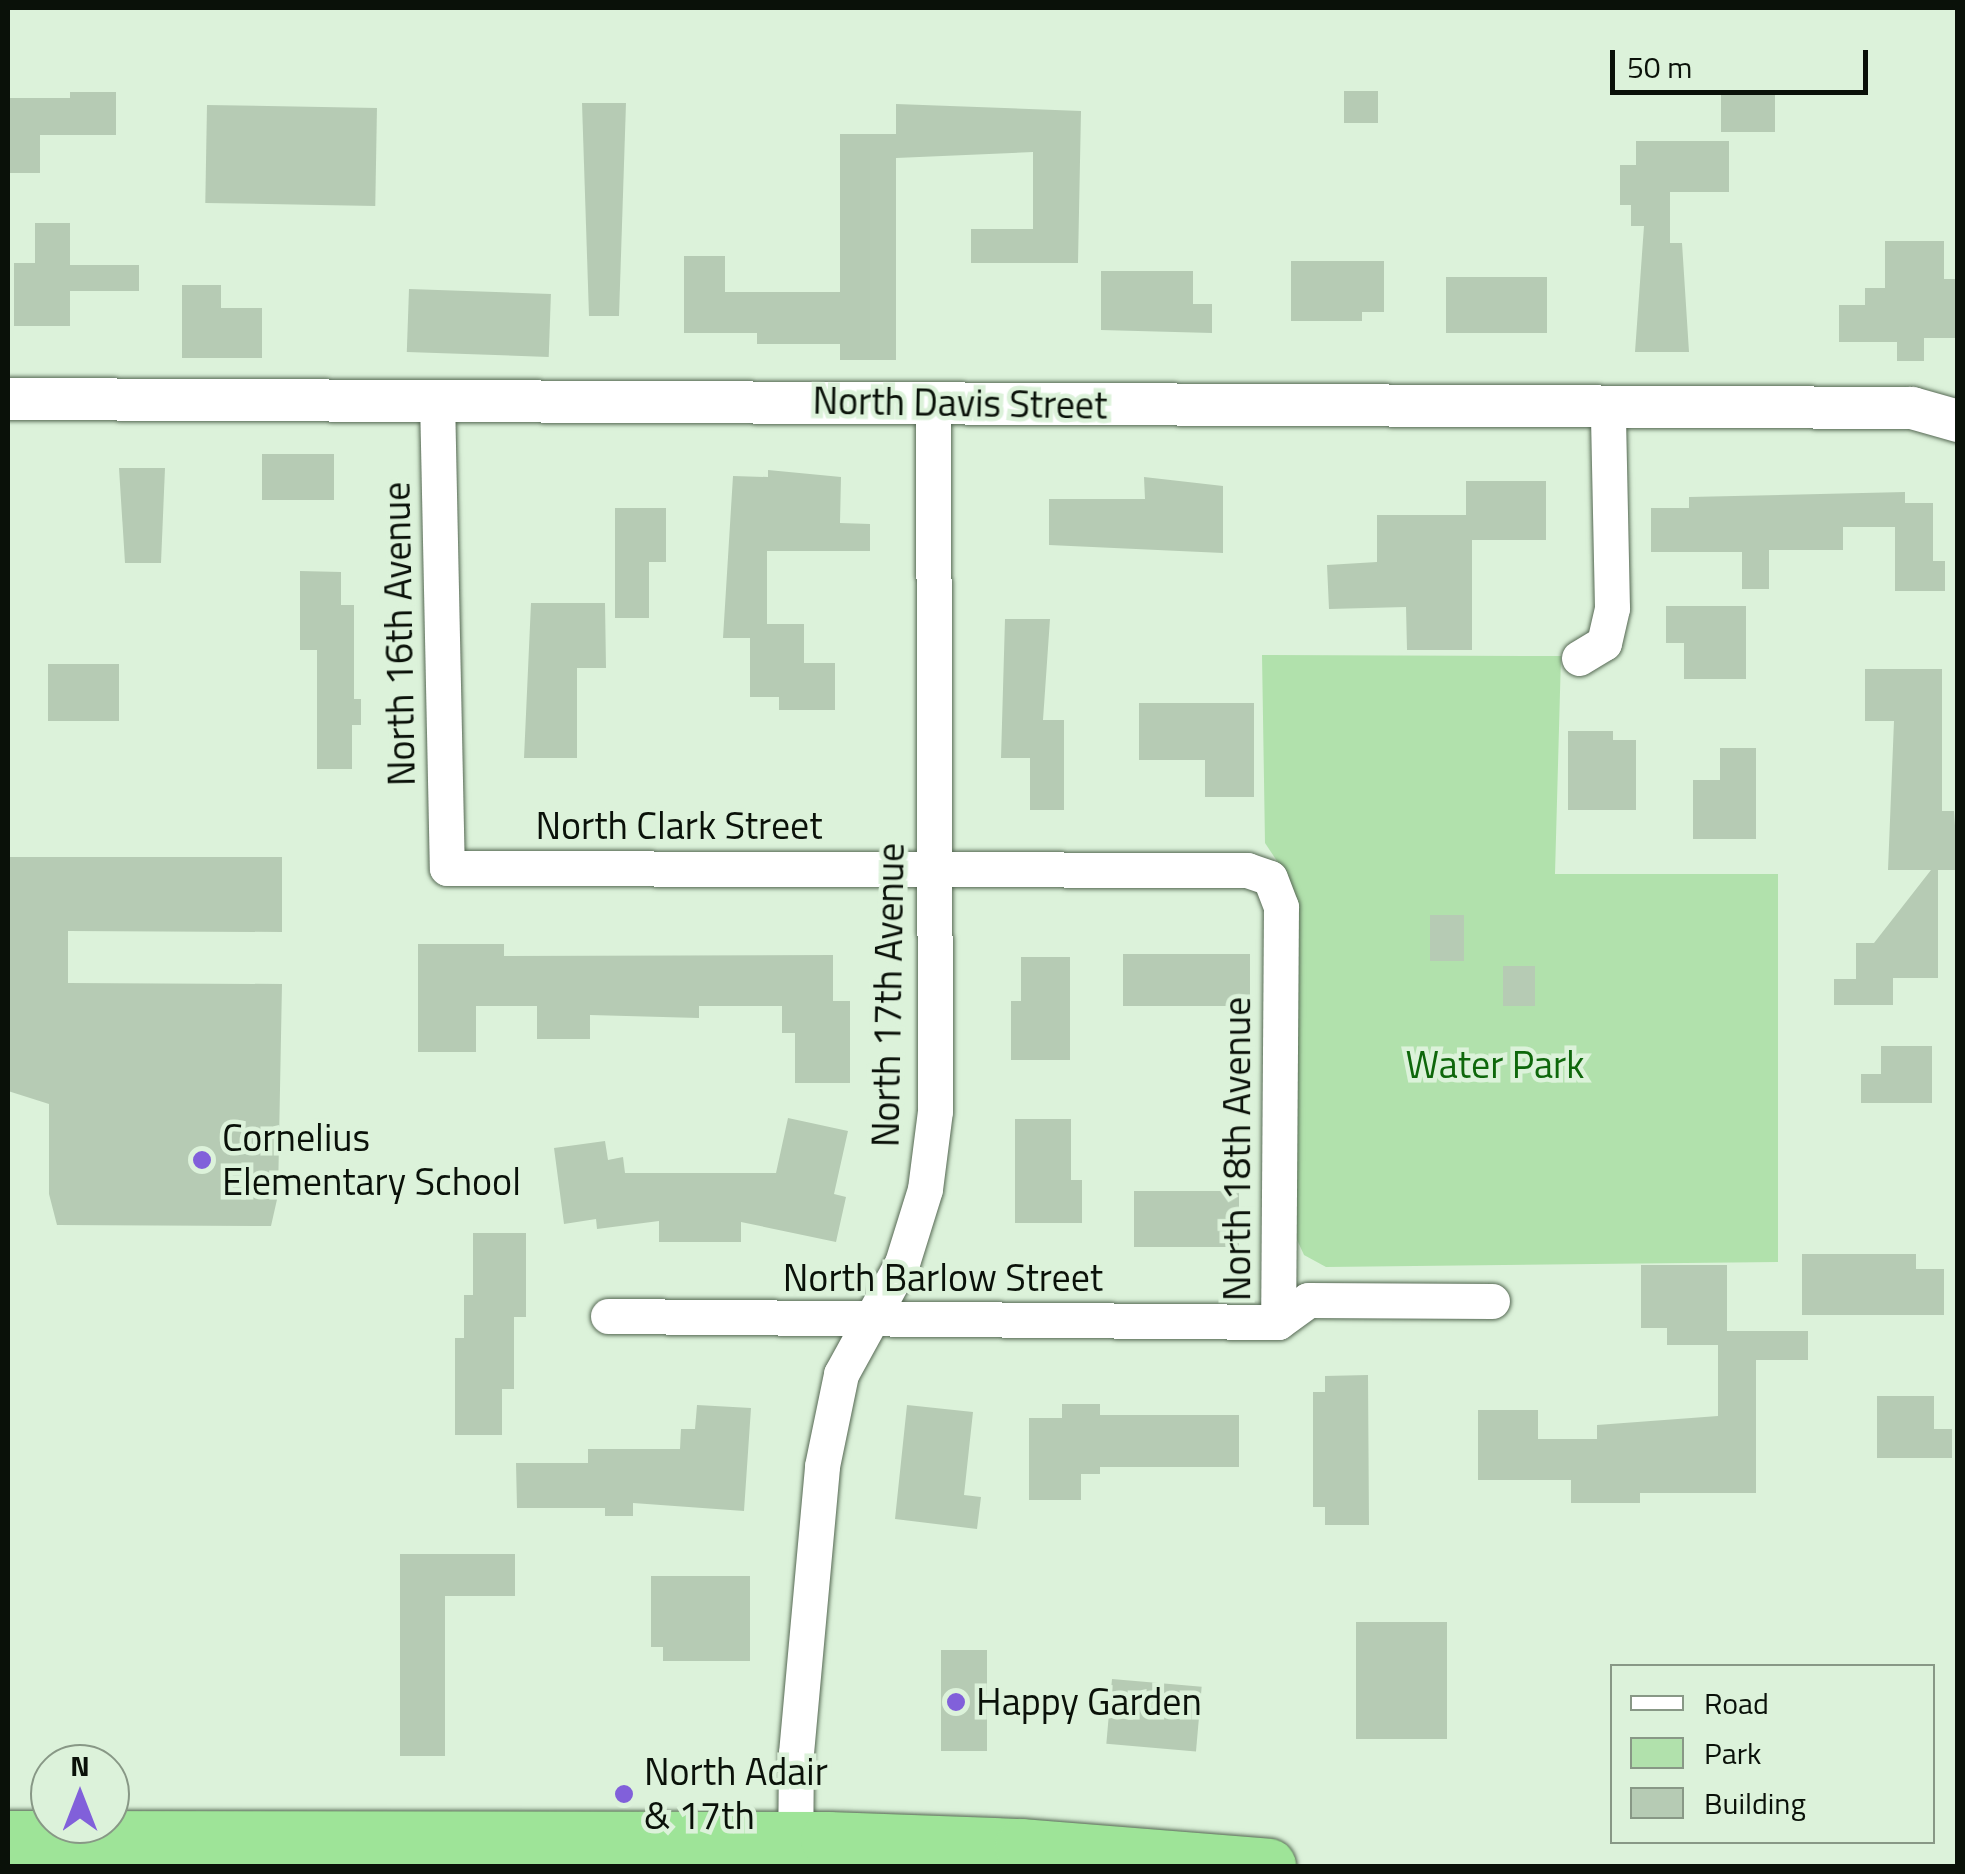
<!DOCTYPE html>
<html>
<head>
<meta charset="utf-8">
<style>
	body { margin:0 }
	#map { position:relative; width:1965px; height:1874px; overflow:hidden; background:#dcf2da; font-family:"Titillium Web",sans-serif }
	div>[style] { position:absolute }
	.green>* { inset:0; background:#b1e1ac }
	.building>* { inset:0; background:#b6cbb4; transform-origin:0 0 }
	.roads { filter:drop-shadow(0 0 2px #556853) drop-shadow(0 0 2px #556853) }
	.minor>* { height:35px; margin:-17.5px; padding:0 17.5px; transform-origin:17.5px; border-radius:17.5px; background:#fff }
	.tertiary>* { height:42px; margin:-21px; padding:0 21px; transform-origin:21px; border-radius:21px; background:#fff }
	.trunk>* { height:55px; margin:-27.5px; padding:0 27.5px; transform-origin:27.5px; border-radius:27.5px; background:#9ee498 }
	.dots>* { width:28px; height:28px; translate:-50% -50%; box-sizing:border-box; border:5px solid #dcf2da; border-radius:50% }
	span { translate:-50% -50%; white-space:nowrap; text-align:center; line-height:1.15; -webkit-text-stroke:9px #dcf2da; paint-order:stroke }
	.street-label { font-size:38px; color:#0a1109 }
	.park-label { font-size:38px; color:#0e670b }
	.poi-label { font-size:38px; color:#0a1109 }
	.left { translate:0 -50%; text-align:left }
	.frame { position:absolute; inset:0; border:10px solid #0a1109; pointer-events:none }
	.legend { position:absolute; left:1610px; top:1664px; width:325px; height:180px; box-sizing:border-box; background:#dcf2da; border:2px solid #889886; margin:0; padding:12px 18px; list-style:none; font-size:30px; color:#0a1109 }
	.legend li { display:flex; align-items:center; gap:20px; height:50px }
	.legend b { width:50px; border:2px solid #889886 }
	.north { position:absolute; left:30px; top:1744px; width:100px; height:100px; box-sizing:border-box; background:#dcf2da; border:2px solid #889886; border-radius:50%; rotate:0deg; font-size:28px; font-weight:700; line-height:40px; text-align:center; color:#0a1109 }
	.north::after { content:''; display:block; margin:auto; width:35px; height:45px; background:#8160da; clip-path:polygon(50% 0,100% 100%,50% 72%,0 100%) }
	.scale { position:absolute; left:1610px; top:50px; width:258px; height:45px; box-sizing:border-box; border:5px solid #0a1109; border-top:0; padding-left:12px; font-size:30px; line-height:35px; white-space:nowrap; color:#0a1109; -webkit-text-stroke:8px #dcf2da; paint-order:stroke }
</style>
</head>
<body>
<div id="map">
	<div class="green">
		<div style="clip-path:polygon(1262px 655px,1561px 656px,1555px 874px,1778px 874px,1778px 1262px,1326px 1267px,1304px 1255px,1293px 1231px,1283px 870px,1265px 843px)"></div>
	</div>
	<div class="building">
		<div style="left:1344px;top:91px;width:34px;height:32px"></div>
		<div style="clip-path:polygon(70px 92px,116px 92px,116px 135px,40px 135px,40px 173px,8px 173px,10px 98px,70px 98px)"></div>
		<div style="left:1721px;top:92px;width:54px;height:40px"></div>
		<div style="clip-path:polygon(582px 103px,626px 103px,619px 316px,589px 316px)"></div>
		<div style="clip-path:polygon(896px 104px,1081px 111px,1078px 263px,971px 263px,971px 229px,1033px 229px,1033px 152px,896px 158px,896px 360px,840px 360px,840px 344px,757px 344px,757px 333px,684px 333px,684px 256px,725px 256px,725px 292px,840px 292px,840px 134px,896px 134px)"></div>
		<div style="left:207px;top:105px;width:170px;height:98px;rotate:1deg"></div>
		<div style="clip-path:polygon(1636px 141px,1729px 141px,1729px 192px,1670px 192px,1670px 243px,1682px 243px,1689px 352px,1635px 352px,1644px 226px,1631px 226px,1631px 205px,1620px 205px,1620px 165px,1636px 165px)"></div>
		<div style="clip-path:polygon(35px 223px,70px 223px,70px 265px,139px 265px,139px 291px,70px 291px,70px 326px,14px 326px,14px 263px,35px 263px)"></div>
		<div style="clip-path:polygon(1885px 241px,1944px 241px,1944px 279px,1956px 279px,1956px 338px,1924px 338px,1924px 361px,1897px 361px,1897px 342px,1839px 342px,1839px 305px,1865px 305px,1865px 288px,1885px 288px)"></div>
		<div style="clip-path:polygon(1291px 261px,1384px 261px,1384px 312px,1362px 312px,1362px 321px,1291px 321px)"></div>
		<div style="clip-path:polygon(1101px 271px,1193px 271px,1193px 304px,1212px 304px,1212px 333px,1101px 330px)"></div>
		<div style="left:1446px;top:277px;width:101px;height:56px"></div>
		<div style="clip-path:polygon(182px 285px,221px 285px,221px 308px,262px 308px,262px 358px,182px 358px)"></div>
		<div style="left:409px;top:289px;width:142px;height:63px;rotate:2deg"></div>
		<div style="left:262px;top:454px;width:72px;height:46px"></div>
		<div style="clip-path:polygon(119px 468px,165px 468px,161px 563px,125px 563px)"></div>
		<div style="clip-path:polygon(768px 470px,841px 477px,840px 523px,870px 524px,870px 551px,767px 551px,767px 624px,804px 624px,804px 663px,835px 663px,835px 710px,779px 710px,779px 697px,750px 697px,750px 638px,723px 638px,733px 476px,768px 477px)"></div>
		<div style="clip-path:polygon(1144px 477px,1223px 486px,1223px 553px,1049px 545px,1049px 499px,1145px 499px)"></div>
		<div style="clip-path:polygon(1466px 481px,1546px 481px,1546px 540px,1472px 540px,1472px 650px,1407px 650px,1406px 607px,1329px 609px,1327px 565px,1377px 562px,1377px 515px,1466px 515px)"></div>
		<div style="clip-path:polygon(1905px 492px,1905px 503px,1933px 503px,1933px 561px,1945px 561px,1945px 591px,1895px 591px,1895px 527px,1843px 527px,1843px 550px,1769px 550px,1769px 589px,1742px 589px,1742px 552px,1651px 552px,1651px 508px,1689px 508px,1689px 497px)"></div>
		<div style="clip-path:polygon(615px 508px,666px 508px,666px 562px,649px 562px,649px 618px,615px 618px)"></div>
		<div style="clip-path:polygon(300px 571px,341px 572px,341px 605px,354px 605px,354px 699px,361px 699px,361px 725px,352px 725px,352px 769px,317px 769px,317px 650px,300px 650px)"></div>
		<div style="clip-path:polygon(531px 603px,605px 603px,606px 668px,577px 668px,577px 758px,524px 758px)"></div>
		<div style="clip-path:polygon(1666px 606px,1746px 606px,1746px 679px,1684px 679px,1684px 643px,1666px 643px)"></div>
		<div style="clip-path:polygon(1005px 619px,1050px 619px,1043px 720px,1064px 720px,1064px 810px,1030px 810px,1030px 758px,1001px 758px)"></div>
		<div style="left:48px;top:664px;width:71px;height:57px"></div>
		<div style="clip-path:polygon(1865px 669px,1942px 669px,1942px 811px,1954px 811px,1958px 870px,1938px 870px,1938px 978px,1893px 978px,1893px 1005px,1834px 1005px,1834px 979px,1856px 979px,1856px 943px,1874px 943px,1931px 870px,1888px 870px,1894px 721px,1865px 721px)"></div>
		<div style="clip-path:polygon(1139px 703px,1254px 703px,1254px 797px,1205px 797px,1205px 760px,1139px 760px)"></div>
		<div style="clip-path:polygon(1568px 731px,1613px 731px,1613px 740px,1636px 740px,1636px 810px,1568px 810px)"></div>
		<div style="clip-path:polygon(1720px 748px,1756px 748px,1756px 839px,1693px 839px,1693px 780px,1720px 780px)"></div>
		<div style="clip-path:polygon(8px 857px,282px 857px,282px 932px,68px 931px,68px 983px,282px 984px,278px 1195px,271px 1226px,57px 1225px,49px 1194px,49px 1104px,8px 1091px)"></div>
		<div style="left:1430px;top:915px;width:34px;height:46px"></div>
		<div style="clip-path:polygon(418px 944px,504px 944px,504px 956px,833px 955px,833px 1001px,850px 1001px,850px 1083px,795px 1083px,795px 1033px,782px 1033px,782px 1006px,699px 1006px,699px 1018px,590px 1015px,590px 1039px,537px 1039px,537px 1006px,476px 1006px,476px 1052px,418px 1052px)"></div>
		<div style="left:1123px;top:954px;width:127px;height:52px"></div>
		<div style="clip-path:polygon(1021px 957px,1070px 957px,1070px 1060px,1011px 1060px,1011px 1001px,1021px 1001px)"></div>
		<div style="left:1503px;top:966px;width:32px;height:40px"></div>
		<div style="clip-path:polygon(1881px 1046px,1932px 1046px,1932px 1103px,1861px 1103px,1861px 1074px,1881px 1074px)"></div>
		<div style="clip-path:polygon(788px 1118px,848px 1131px,834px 1194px,846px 1197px,836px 1242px,741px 1222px,741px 1242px,659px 1242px,659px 1221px,597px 1229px,596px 1219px,564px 1224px,554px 1148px,605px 1141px,608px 1160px,623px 1157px,625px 1173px,776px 1173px)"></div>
		<div style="clip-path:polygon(1015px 1119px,1071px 1119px,1071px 1180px,1082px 1180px,1082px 1223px,1015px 1223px)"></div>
		<div style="left:1134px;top:1191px;width:105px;height:56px"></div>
		<div style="clip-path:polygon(473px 1233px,526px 1233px,526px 1317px,514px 1317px,514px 1389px,502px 1389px,502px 1435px,455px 1435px,455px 1338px,464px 1338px,464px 1295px,473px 1295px)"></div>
		<div style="clip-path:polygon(1802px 1254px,1916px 1254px,1916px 1269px,1944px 1269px,1944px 1315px,1802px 1315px)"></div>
		<div style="clip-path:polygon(1641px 1265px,1727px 1265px,1727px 1331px,1808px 1331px,1808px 1360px,1756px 1360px,1756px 1493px,1640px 1493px,1640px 1503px,1571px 1503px,1571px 1480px,1478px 1480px,1478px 1410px,1538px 1410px,1538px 1439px,1597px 1439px,1597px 1425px,1718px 1416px,1718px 1345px,1667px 1345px,1667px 1328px,1641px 1328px)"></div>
		<div style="clip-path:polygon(1368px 1375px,1369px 1525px,1325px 1525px,1325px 1507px,1313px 1507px,1313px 1392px,1325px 1392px,1325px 1376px)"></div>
		<div style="clip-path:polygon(1877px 1396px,1934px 1396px,1934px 1429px,1952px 1429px,1952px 1458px,1877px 1458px)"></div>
		<div style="clip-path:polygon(1062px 1404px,1100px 1404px,1100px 1415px,1239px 1415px,1239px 1467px,1100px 1467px,1100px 1474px,1081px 1474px,1081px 1500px,1029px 1500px,1029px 1418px,1062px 1418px)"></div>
		<div style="clip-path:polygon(697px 1405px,751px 1408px,744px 1511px,633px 1503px,633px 1516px,605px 1516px,605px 1508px,517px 1508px,516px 1463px,588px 1463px,588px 1449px,680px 1449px,681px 1429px,695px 1429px)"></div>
		<div style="clip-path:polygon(907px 1405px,973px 1412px,964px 1495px,981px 1497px,977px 1529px,895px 1519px)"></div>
		<div style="clip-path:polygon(400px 1554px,515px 1554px,515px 1596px,445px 1596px,445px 1756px,400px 1756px)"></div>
		<div style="clip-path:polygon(651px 1576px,750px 1576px,750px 1661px,663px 1661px,663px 1647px,651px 1647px)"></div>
		<div style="left:1356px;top:1622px;width:91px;height:117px"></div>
		<div style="left:941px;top:1650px;width:46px;height:101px"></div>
		<div style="left:1112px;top:1679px;width:90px;height:65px;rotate:5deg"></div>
	</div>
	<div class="roads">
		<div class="minor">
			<div style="left:437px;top:398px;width:470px;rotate:88.8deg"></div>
			<div style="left:447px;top:868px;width:800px;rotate:0.14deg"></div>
			<div style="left:1247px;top:870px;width:24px;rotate:19deg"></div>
			<div style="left:1270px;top:878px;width:31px;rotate:69deg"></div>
			<div style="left:1281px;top:907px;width:415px;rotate:90.4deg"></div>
			<div style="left:1579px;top:658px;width:29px;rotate:-31deg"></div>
			<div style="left:1604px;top:643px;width:36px;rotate:-77deg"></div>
			<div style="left:1612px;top:608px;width:198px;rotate:-91.2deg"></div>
			<div style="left:608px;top:1316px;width:670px;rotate:0.51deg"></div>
			<div style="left:1278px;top:1322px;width:37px;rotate:-36deg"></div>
			<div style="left:1308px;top:1300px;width:184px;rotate:0.3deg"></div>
			<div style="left:795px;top:1866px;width:113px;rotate:-89.5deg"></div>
			<div style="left:796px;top:1753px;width:288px;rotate:-84.8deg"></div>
			<div style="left:822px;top:1466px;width:94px;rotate:-78.3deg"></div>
			<div style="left:841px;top:1374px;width:127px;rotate:-61.2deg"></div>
			<div style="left:902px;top:1263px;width:77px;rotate:-72.7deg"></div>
			<div style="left:925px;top:1189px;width:79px;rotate:-82.7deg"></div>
			<div style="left:935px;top:1111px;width:709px;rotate:-90.16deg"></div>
		</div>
		<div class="tertiary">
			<div style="left:8px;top:399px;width:1904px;rotate:0.27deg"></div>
			<div style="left:1912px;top:408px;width:48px;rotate:15.8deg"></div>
		</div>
		<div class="trunk">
			<div style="left:8px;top:1838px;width:820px;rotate:0.07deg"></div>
			<div style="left:828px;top:1839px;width:194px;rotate:2.1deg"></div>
			<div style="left:1022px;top:1846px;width:247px;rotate:4.6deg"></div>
		</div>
	</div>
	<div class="dots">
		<div style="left:202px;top:1160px;background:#8160da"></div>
		<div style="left:956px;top:1702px;background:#8160da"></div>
		<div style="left:624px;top:1794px;background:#8160da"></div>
	</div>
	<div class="street-label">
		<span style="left:960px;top:403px;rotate:1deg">North Davis Street</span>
		<span style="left:399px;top:634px;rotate:-91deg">North 16th Avenue</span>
		<span style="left:679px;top:826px">North Clark Street</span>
		<span style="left:888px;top:995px;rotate:-89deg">North 17th Avenue</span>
		<span style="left:1237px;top:1149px;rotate:-90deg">North 18th Avenue</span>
		<span style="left:943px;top:1278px">North Barlow Street</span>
	</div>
	<div class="park-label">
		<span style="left:1495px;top:1065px">Water Park</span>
	</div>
	<div class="poi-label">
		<span class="left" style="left:222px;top:1160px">Cornelius<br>Elementary School</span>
		<span class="left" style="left:976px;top:1702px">Happy Garden</span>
		<span class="left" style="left:644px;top:1794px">North Adair<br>&amp; 17th</span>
	</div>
	<div class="frame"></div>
	<ul class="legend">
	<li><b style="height:12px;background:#fff"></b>Road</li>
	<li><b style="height:28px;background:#b1e1ac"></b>Park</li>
	<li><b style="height:28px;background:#b6cbb4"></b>Building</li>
	</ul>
	<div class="north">N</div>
	<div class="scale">50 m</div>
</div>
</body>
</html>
